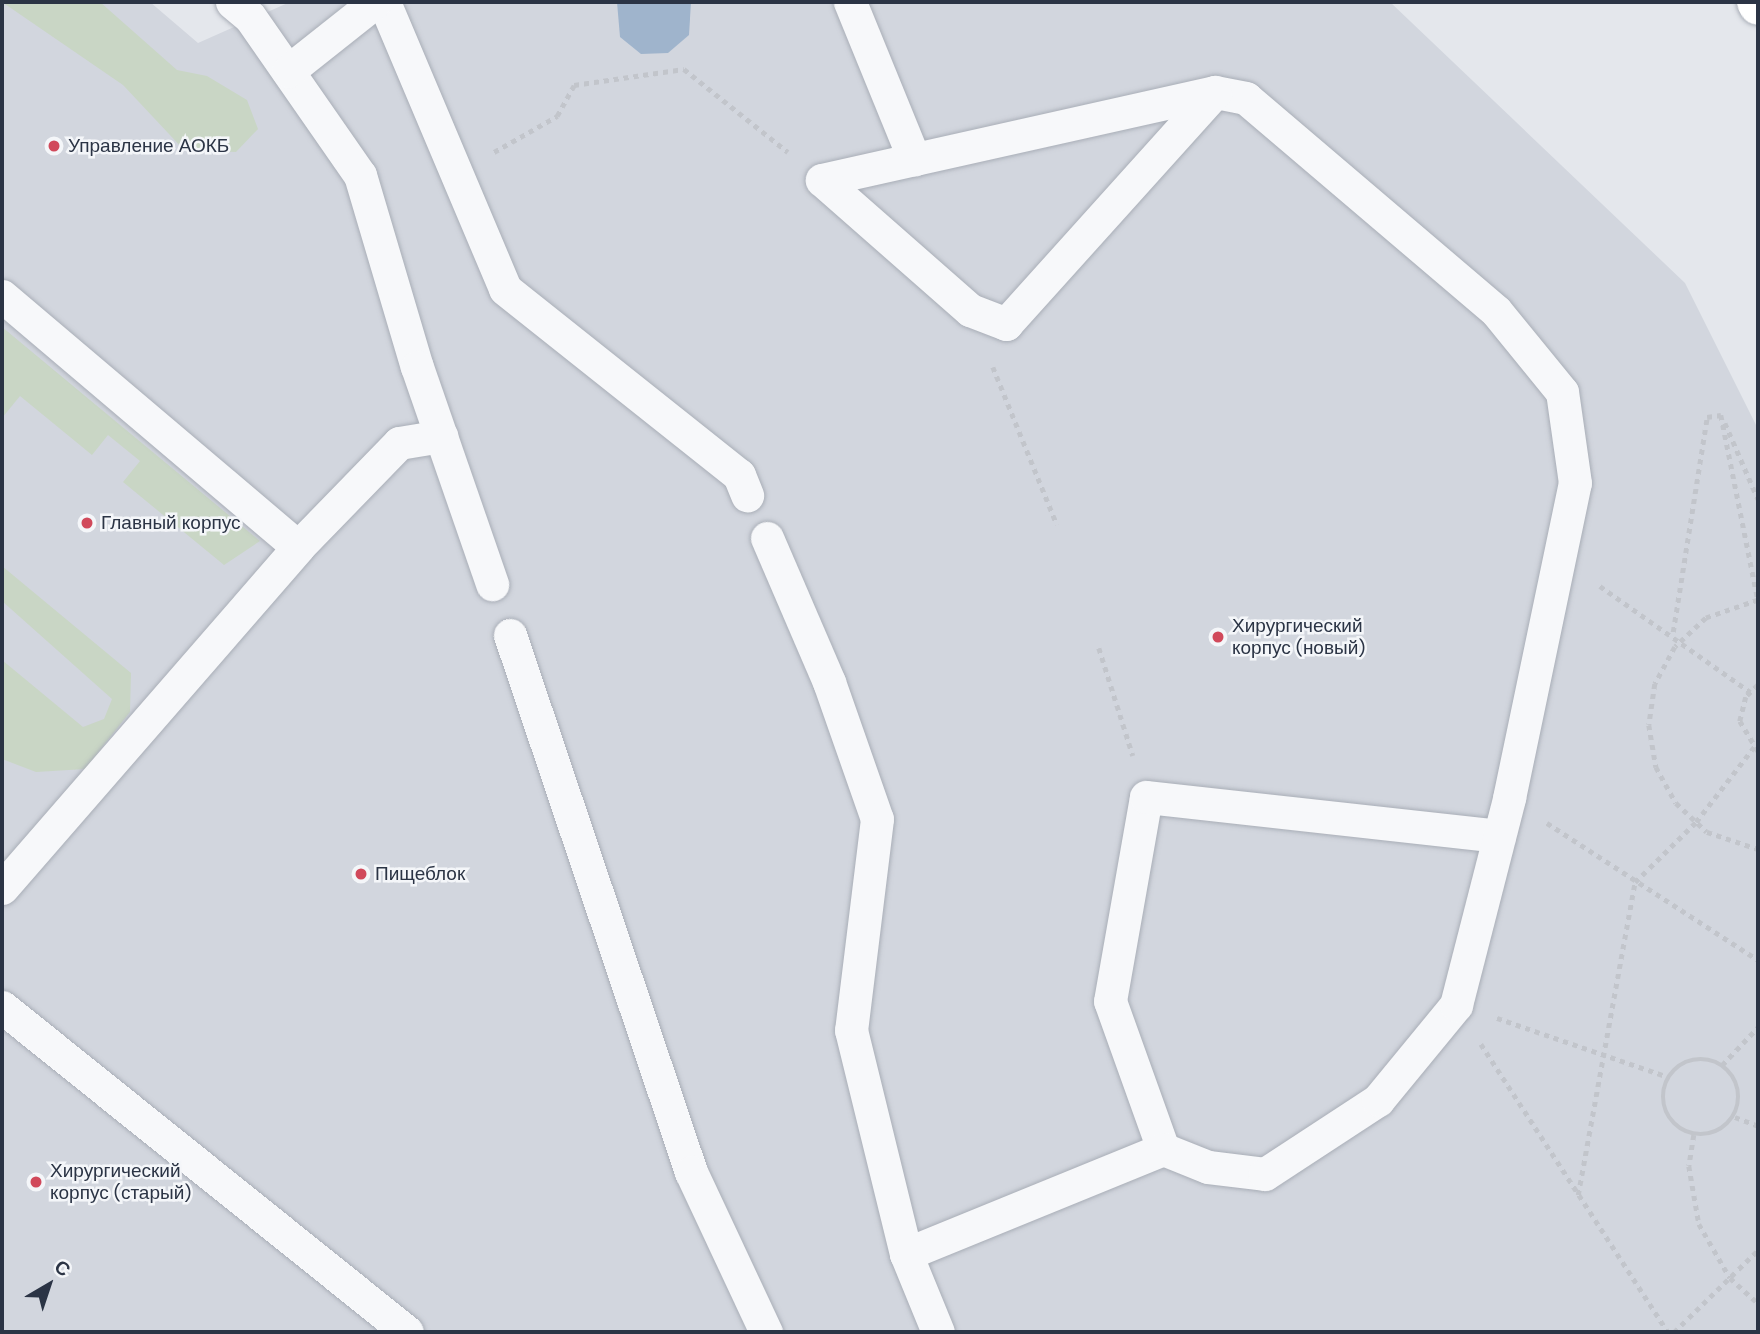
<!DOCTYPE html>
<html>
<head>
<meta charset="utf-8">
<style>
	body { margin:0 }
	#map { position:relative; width:1760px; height:1334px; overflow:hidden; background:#e4e7ec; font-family:"DM Sans",sans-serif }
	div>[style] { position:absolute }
	.built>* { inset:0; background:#d2d6de }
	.green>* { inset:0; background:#c9d6c5 }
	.water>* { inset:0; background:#9fb4cc }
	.path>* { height:4.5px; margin-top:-2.25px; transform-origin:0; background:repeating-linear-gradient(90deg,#c2c5cb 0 5px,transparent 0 10px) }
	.path>.ring { margin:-2.25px; padding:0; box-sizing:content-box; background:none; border:4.5px solid #c2c5cb; border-radius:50% }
	.roads { filter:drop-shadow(0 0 2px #a9aeb7) drop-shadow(0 0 2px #a9aeb7) }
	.lane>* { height:33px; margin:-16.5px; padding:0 16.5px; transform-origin:16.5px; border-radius:16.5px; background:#f7f8fa }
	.primary>* { height:38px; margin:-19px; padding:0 19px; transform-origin:19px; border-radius:19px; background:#fff }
	.dots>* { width:19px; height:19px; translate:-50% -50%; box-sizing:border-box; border:4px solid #f4f6f9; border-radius:50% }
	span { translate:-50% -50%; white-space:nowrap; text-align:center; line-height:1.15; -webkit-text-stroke:5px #f4f6f9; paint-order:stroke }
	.poi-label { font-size:19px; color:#2b3445 }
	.left { translate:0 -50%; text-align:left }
	.frame { position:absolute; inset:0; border:4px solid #2b3445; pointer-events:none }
	.north { position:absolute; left:14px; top:1250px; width:70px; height:70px; -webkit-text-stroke:5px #f4f6f9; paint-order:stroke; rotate:39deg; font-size:19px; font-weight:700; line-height:28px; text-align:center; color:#2b3445 }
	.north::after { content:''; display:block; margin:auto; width:24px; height:32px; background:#2b3445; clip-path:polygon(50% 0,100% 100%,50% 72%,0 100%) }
</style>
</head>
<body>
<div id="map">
	<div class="built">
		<div style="clip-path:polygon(2px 2px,150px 2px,198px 43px,290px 2px,1390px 2px,1685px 283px,1758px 429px,1758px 1332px,2px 1332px)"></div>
	</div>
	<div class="green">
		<div style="clip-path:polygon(2px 2px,100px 2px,177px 70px,207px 76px,247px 100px,258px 129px,236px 152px,184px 150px,123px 85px)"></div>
		<div style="clip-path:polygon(2px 327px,260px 541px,224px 565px,123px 482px,140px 461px,108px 435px,92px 455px,20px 396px,2px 418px)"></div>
		<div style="clip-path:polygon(2px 566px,131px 673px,130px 712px,85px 769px,36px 772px,2px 759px,2px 660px,83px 727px,104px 719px,112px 699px,2px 601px)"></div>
	</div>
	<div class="water">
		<div style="clip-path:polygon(617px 2px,691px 2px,689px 35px,668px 53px,641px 54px,620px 37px)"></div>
	</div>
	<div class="path">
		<div style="left:494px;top:152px;width:73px;rotate:-29.7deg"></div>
		<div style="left:557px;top:116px;width:35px;rotate:-61deg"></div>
		<div style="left:574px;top:85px;width:111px;rotate:-8.3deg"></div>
		<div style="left:684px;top:69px;width:133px;rotate:38.6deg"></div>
		<div style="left:993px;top:367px;width:170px;rotate:67.9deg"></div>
		<div style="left:1725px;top:423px;width:83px;rotate:66.5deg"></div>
		<div style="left:1600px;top:586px;width:184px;rotate:35.2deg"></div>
		<div style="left:1758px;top:600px;width:55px;rotate:160.9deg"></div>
		<div style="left:1706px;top:618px;width:42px;rotate:136.9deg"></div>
		<div style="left:1675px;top:647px;width:42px;rotate:118.4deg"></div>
		<div style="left:1655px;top:684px;width:41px;rotate:98.3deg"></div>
		<div style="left:1649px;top:725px;width:43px;rotate:80.5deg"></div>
		<div style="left:1656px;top:767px;width:41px;rotate:60.9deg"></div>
		<div style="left:1676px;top:803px;width:42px;rotate:43.1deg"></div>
		<div style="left:1707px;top:832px;width:54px;rotate:18.4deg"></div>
		<div style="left:1673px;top:632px;width:218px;rotate:-81deg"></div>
		<div style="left:1707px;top:417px;width:14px;rotate:-8deg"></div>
		<div style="left:1721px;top:415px;width:190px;rotate:78.7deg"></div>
		<div style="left:1099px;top:648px;width:113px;rotate:72.5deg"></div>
		<div style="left:1758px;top:685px;width:17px;rotate:135deg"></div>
		<div style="left:1746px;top:697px;width:25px;rotate:104deg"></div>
		<div style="left:1740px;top:721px;width:35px;rotate:59deg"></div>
		<div style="left:1547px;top:823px;width:252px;rotate:33deg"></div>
		<div style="left:1497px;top:1018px;width:181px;rotate:19deg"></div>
		<div style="left:1481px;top:1044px;width:343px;rotate:57deg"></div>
		<div class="ring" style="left:1663px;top:1059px;width:71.5px;height:71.5px"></div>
		<div style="left:1722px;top:1065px;width:52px;rotate:-46.5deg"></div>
		<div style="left:1735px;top:1117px;width:25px;rotate:21deg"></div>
		<div style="left:1694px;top:1135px;width:31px;rotate:99deg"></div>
		<div style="left:1689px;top:1166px;width:59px;rotate:80.2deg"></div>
		<div style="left:1699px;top:1224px;width:62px;rotate:60.1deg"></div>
		<div style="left:1730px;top:1278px;width:38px;rotate:42deg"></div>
		<div style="left:1578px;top:1195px;width:318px;rotate:-79.7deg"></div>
		<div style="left:1635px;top:882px;width:86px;rotate:-44.5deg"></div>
		<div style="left:1696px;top:822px;width:95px;rotate:-52.3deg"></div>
		<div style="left:1674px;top:1332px;width:117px;rotate:-44.3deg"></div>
	</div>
	<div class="roads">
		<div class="lane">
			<div style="left:232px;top:2px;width:23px;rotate:40deg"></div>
			<div style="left:250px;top:17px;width:193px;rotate:55.2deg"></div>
			<div style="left:360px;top:175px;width:200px;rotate:73.5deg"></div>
			<div style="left:417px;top:367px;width:230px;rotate:70.9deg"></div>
			<div style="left:384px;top:2px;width:311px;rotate:67.1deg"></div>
			<div style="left:505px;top:289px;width:299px;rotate:38.5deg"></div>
			<div style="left:739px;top:475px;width:22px;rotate:68deg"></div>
			<div style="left:850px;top:2px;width:170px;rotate:67.8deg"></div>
			<div style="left:288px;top:71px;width:111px;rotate:-38.4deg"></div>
			<div style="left:2px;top:296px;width:388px;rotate:40.3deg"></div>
			<div style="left:767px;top:538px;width:157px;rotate:66.7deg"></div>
			<div style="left:829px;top:682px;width:145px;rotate:70.7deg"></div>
			<div style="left:877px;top:819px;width:213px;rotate:97deg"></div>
			<div style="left:851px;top:1030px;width:231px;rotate:76.2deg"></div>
			<div style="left:906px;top:1254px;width:84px;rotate:67.7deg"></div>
			<div style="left:510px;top:635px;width:567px;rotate:71.37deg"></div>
			<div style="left:691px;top:1172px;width:177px;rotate:64.9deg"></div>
			<div style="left:2px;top:888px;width:452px;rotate:-49deg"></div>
			<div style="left:298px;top:547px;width:145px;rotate:-45.8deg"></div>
			<div style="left:399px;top:443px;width:43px;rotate:-9.5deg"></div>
			<div style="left:2px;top:1007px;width:519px;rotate:38.75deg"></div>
			<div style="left:1163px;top:1149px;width:157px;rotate:-109.7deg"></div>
			<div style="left:1110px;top:1001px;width:207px;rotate:-80deg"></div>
			<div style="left:1146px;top:797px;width:355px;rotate:6.3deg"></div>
			<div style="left:906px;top:1254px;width:278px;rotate:-22.2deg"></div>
			<div style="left:1163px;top:1149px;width:48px;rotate:21.8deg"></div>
			<div style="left:1208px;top:1167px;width:57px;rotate:7deg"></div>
			<div style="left:1265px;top:1174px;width:135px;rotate:-33.2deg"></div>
			<div style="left:1378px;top:1100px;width:123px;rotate:-50.6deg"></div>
			<div style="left:1456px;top:1005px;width:214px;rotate:-75.6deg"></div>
			<div style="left:1509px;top:798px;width:322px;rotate:-78.2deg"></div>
			<div style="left:1575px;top:483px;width:92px;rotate:-98.1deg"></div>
			<div style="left:1562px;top:392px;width:104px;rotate:-129.2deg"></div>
			<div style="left:1496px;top:311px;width:328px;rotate:-139.6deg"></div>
			<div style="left:1246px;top:98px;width:32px;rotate:-169deg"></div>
			<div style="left:1215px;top:92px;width:403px;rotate:167.4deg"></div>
			<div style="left:822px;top:180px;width:197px;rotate:41.3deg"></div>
			<div style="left:970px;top:310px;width:39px;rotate:21deg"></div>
			<div style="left:1006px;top:324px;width:312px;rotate:-48deg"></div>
		</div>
		<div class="primary">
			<div style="left:1756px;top:2px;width:4px;rotate:63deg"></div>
		</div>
	</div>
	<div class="dots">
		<div style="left:54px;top:146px;background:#d1495b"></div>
		<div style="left:87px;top:523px;background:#d1495b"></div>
		<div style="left:1218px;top:637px;background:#d1495b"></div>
		<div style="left:361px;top:874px;background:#d1495b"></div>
		<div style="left:36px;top:1182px;background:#d1495b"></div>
	</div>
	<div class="poi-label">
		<span class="left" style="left:68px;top:146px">Управление АОКБ</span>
		<span class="left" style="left:101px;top:523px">Главный корпус</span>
		<span class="left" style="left:1232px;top:637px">Хирургический<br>корпус (новый)</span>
		<span class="left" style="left:375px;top:874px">Пищеблок</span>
		<span class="left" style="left:50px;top:1182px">Хирургический<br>корпус (старый)</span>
	</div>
	<div class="frame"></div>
	<div class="north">С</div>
</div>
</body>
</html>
